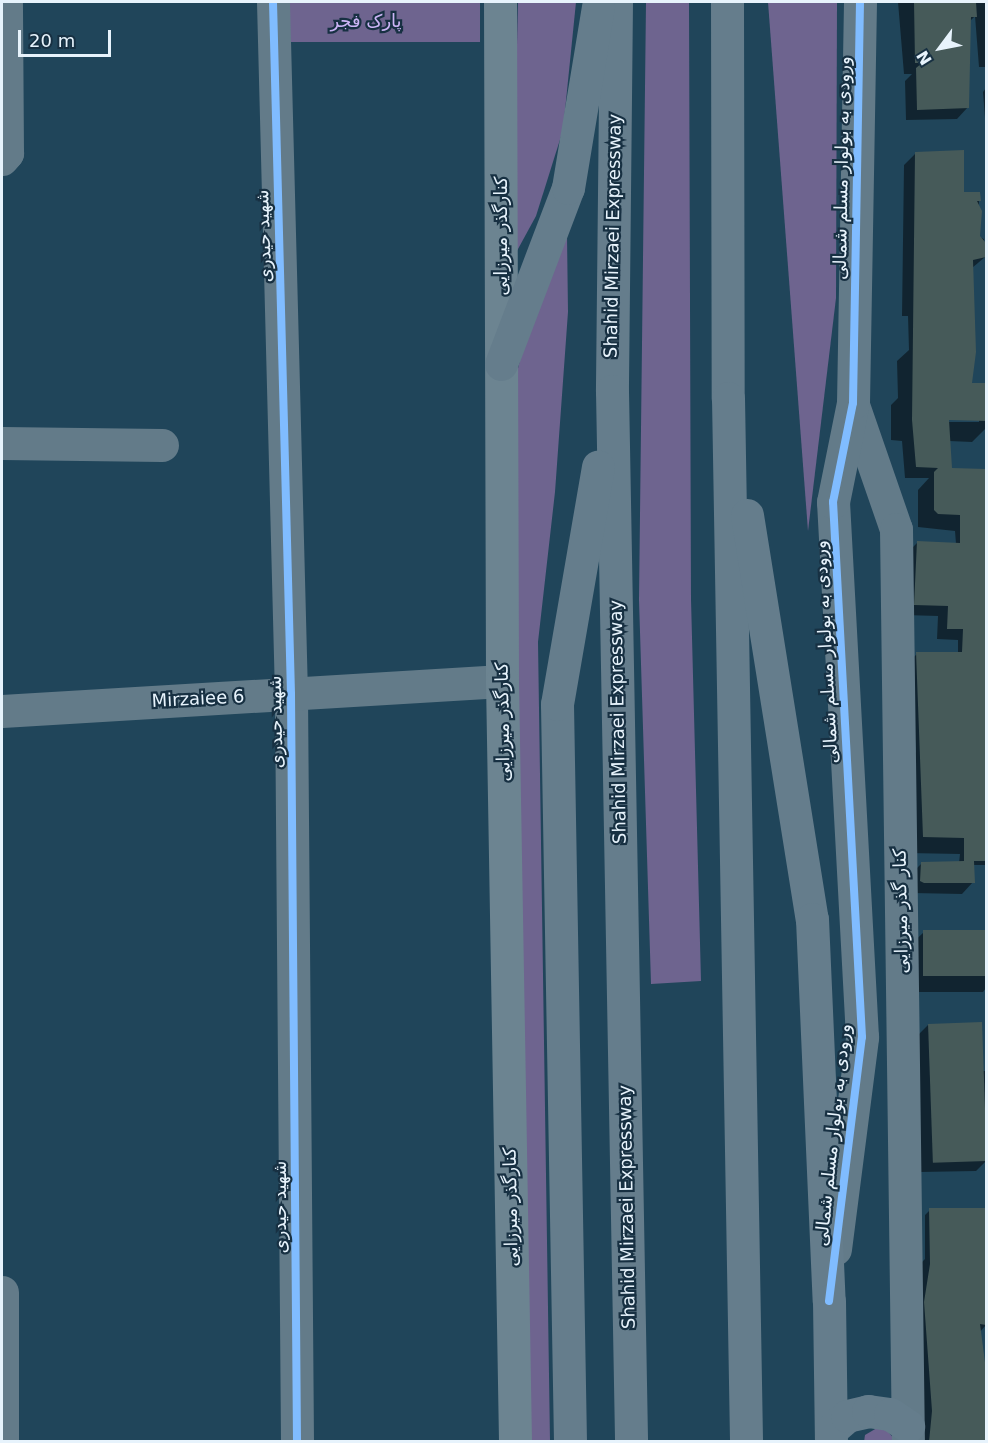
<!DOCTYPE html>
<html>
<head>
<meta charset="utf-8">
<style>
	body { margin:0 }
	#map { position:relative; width:988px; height:1443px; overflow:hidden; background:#20455a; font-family:"DejaVu Sans",Cairo,sans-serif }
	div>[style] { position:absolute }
	.green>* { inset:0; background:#6e648f; transform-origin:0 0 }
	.shadow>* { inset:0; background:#0007 }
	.building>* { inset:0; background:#465a59; transform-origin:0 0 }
	.minor>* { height:33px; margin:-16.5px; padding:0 16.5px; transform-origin:16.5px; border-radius:16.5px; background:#637b89 }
	.major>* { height:33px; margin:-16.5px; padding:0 16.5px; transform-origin:16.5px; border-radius:16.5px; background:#6c8491 }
	.highway>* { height:33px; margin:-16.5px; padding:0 16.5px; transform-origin:16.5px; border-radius:16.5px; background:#657d8c }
	.cycleway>* { height:8px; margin:-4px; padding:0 4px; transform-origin:4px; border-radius:4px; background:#80bcff }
	span { translate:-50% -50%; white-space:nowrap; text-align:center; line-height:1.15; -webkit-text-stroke:4.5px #173042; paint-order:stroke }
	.park-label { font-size:18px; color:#ccb5f6 }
	.street-label { font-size:18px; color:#e7f3fc }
	.frame { position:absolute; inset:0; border:3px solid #e7f3fc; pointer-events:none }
	.north { position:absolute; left:910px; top:18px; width:60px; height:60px; -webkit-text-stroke:4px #173042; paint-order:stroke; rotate:238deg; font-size:16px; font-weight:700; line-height:24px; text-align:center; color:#e7f3fc }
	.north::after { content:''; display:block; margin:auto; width:21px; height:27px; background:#e7f3fc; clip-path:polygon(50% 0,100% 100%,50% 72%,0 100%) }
	.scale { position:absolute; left:18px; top:30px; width:93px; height:27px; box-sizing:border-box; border:3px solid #e7f3fc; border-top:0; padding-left:8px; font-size:18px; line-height:21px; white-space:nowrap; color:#e7f3fc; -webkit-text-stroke:4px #173042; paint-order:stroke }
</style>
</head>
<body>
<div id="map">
	<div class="green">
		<div style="left:280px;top:2px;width:200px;height:40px"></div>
		<div style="clip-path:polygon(518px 2px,576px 2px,563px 130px,536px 216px,512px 260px)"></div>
		<div style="clip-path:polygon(646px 2px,689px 2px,691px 599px,701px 981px,651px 984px,639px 600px)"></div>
		<div style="clip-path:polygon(768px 2px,837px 2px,836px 298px,808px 531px)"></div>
		<div style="clip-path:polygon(567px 235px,568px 312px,555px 492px,538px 642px,550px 1441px,528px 1442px,515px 605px,517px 372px,531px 318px)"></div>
		<div style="clip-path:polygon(882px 1425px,897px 1442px,864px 1442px,865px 1435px)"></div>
	</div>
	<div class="shadow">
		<div style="clip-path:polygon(898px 2px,986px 2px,986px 71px,986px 67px,979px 67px,975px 16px,969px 22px,968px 107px,957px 119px,906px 120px,905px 81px,912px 74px,904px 74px)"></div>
		<div style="clip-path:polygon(986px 88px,986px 131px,983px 92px)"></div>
		<div style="clip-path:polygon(evenodd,915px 154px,963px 193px,979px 201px,979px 237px,984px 239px,985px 257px,972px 268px,969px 384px,986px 385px,986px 428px,972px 442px,949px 441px,948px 470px,986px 470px,986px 557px,981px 560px,986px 560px,986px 764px,983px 794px,986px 794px,986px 865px,973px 865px,973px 882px,962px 894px,912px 893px,911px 874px,922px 863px,959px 863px,960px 854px,907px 853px,910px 758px,916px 752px,913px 714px,900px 670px,917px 654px,958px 654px,958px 640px,937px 639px,938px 616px,904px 615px,912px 548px,918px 542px,956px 544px,955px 531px,918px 527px,918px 490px,929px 478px,905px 478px,902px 441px,891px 440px,891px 405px,898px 398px,897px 361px,909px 350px,908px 316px,902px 316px,904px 165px,915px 154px,948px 419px,979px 419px,979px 422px,948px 422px,948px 419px)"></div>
		<div style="clip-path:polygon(986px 931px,986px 988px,983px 992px,909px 992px,907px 948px,924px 932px)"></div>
		<div style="clip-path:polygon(928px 1025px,980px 1071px,986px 1071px,986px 1161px,976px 1171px,920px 1172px,917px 1036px)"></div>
		<div style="clip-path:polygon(930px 1210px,986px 1210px,986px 1325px,979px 1333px,986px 1394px,986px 1442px,932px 1442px,931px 1434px,929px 1442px,914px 1442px,912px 1272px,925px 1259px,925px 1215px)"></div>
	</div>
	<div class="building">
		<div style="clip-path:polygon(914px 2px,976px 2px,977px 17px,971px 17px,969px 108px,917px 110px,916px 68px,922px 63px,915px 63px)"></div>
		<div style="clip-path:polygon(964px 150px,964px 192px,980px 192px,981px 201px,977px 201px,982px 211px,980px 236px,986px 243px,986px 257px,973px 260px,976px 352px,972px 383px,986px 383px,986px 421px,949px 420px,952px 468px,986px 469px,986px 861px,974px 861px,975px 883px,924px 883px,920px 881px,921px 862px,964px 861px,964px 838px,923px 837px,916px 652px,962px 652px,963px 629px,947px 629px,948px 606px,914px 605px,917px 541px,960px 543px,960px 515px,938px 514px,934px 510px,934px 472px,938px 468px,916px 467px,912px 420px,915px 152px)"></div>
		<div style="left:923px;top:930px;width:63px;height:46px"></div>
		<div style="left:982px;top:1022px;width:139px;height:54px;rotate:88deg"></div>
		<div style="clip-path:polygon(929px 1208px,986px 1208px,986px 1325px,980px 1324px,986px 1370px,986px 1442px,929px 1442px,932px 1411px,924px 1302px,930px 1264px)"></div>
	</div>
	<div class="minor">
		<div style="left:273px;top:2px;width:692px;rotate:88.51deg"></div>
		<div style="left:291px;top:694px;width:748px;rotate:89.54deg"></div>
		<div style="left:2px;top:159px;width:8px;rotate:-50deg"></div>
		<div style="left:7px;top:153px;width:151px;rotate:-90.4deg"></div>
		<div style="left:853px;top:405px;width:131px;rotate:70.9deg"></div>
		<div style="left:896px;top:529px;width:913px;rotate:89.25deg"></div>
		<div style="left:2px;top:443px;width:160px;rotate:0.7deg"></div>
		<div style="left:2px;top:711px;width:501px;rotate:-3.43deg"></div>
		<div style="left:835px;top:1249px;width:214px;rotate:-82.7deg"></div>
		<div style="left:862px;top:1037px;width:536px;rotate:-93.1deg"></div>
		<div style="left:833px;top:502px;width:101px;rotate:-78.6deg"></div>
		<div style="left:853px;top:403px;width:401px;rotate:-89deg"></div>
		<div style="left:2px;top:1292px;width:150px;rotate:90deg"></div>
	</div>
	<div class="major">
		<div style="left:500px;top:2px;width:679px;rotate:89.83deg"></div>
		<div style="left:502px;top:681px;width:761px;rotate:89.02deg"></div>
	</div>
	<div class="highway">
		<div style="left:616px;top:2px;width:389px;rotate:90.6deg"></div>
		<div style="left:612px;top:391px;width:1051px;rotate:88.96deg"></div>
		<div style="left:727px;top:2px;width:396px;rotate:89.9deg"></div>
		<div style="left:728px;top:398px;width:1044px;rotate:89.01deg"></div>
		<div style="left:501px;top:364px;width:188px;rotate:-69.2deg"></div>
		<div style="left:568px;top:188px;width:184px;rotate:-80.6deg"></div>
		<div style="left:747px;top:515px;width:409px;rotate:80.9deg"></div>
		<div style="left:812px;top:919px;width:382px;rotate:87.5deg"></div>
		<div style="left:829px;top:1301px;width:141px;rotate:89.2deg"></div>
		<div style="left:831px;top:1430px;width:21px;rotate:-41deg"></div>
		<div style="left:847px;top:1416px;width:22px;rotate:-13deg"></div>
		<div style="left:868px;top:1411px;width:22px;rotate:8deg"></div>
		<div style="left:890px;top:1414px;width:22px;rotate:34deg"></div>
		<div style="left:570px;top:1442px;width:738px;rotate:-91.01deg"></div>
		<div style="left:557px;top:704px;width:241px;rotate:-80.2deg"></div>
	</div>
	<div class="cycleway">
		<div style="left:273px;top:2px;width:692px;rotate:88.51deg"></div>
		<div style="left:291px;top:694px;width:748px;rotate:89.54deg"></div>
		<div style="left:829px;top:1301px;width:266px;rotate:-82.9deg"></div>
		<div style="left:862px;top:1037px;width:536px;rotate:-93.1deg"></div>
		<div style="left:833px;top:502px;width:101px;rotate:-78.6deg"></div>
		<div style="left:853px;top:403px;width:401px;rotate:-89deg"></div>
	</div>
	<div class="park-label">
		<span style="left:366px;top:21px">پارک فجر</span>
	</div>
	<div class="street-label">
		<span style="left:842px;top:168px;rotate:-89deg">ورودی به بولوار مسلم شمالی</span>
		<span style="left:264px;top:236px;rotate:-92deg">شهید حیدری</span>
		<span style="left:501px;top:236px;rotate:-90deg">کنارگذر میرزایی</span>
		<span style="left:613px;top:236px;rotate:-89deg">Shahid Mirzaei Expressway</span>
		<span style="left:826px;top:652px;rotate:-93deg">ورودی به بولوار مسلم شمالی</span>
		<span style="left:198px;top:699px;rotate:-3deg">Mirzaiee 6</span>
		<span style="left:276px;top:722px;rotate:-91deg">شهید حیدری</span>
		<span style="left:503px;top:722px;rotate:-91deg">کنارگذر میرزایی</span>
		<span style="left:618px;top:722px;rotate:-91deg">Shahid Mirzaei Expressway</span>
		<span style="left:901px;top:911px;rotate:-91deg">کنار گذر میرزایی</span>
		<span style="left:833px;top:1135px;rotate:-84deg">ورودی به بولوار مسلم شمالی</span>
		<span style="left:280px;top:1207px;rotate:-90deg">شهید حیدری</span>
		<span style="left:511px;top:1207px;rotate:-91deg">کنارگذر میرزایی</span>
		<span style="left:627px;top:1207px;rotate:-91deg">Shahid Mirzaei Expressway</span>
	</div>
	<div class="frame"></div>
	<div class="north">N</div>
	<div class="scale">20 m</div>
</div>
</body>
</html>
